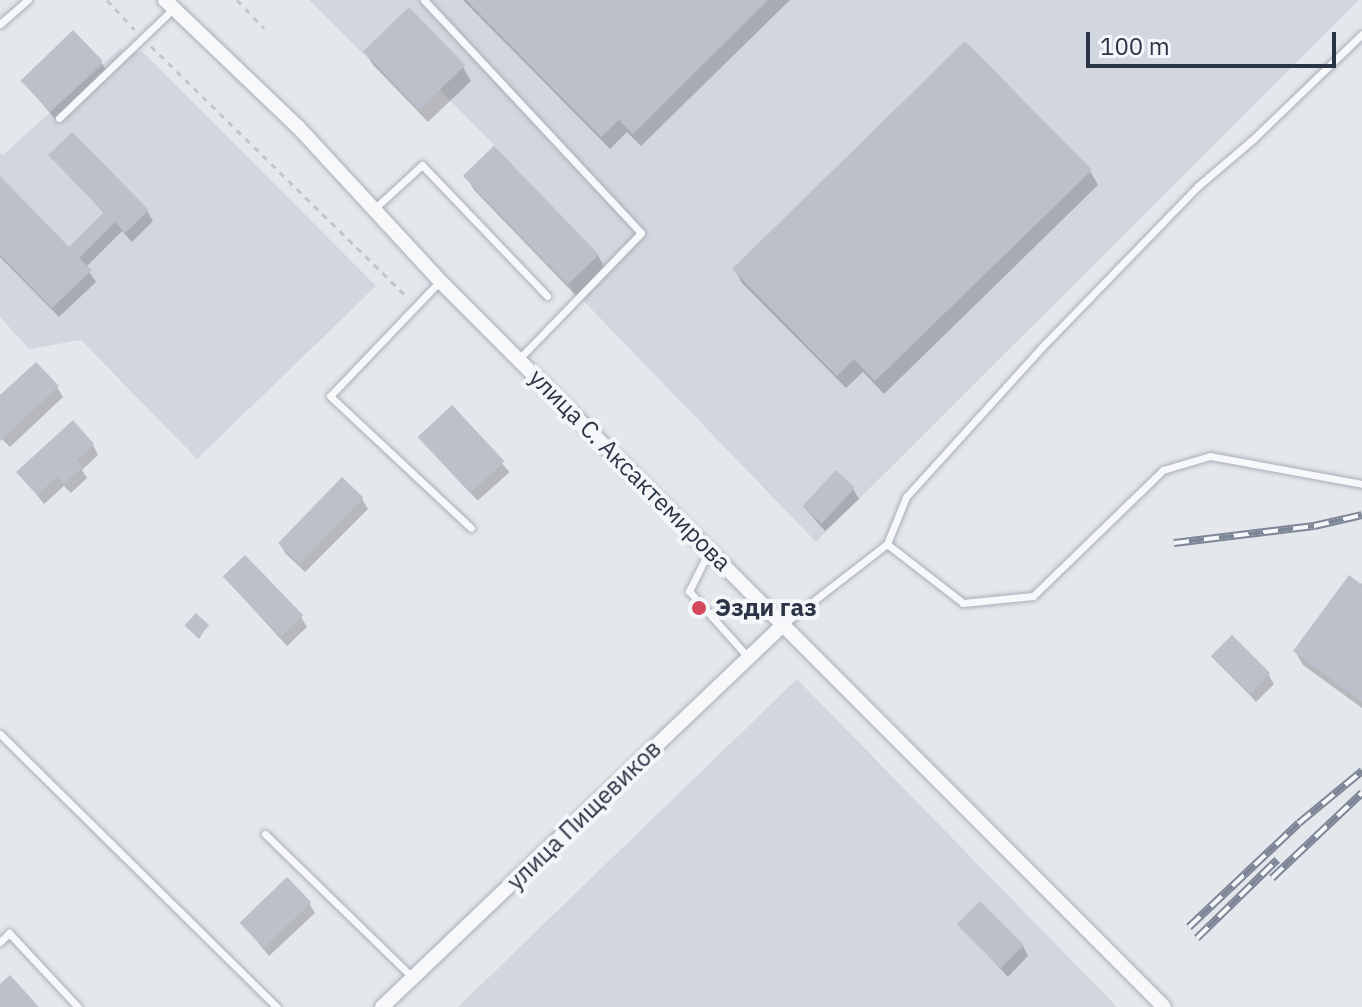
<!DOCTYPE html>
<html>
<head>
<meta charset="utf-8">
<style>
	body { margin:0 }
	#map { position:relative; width:1362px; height:1007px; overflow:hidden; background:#e4e7ec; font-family:"IBM Plex Sans",sans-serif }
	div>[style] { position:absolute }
	.built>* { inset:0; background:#d2d6de }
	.shadow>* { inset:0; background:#0003; transform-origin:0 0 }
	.building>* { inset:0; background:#bbc0ca; transform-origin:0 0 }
	.path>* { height:3px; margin-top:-1.5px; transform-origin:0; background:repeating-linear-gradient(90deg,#c2c5cb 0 6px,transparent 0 12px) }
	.roads { filter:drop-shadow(0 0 2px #a9aeb7) drop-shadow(0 0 2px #a9aeb7) }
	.service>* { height:7px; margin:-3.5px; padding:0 3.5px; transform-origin:3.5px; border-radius:3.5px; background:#f7f8fa }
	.minor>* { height:14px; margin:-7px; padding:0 7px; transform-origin:7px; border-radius:7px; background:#f7f8fa }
	.rail>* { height:8px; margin-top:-4px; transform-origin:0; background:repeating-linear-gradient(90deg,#f4f6f9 0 15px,#7d8696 0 30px); box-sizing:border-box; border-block:2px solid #7d8696 }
	.dots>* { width:22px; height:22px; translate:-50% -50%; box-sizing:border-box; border:4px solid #f4f6f9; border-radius:50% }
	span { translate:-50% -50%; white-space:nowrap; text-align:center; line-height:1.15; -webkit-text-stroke:8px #f4f6f9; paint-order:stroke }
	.street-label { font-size:24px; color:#2b3445 }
	.poi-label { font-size:24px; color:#2b3445; font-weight:700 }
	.left { translate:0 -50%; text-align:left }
	.scale { position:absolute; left:1086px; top:32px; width:250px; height:36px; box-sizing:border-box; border:4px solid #2b3445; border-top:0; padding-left:10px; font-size:24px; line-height:28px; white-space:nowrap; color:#2b3445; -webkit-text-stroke:6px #f4f6f9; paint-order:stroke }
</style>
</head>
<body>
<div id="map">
	<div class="built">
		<div style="clip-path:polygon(309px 0,1359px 0,816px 542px,463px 176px,494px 145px,440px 90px,419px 109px)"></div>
		<div style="clip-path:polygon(120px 49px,143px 52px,376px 286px,197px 459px,81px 340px,29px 349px,0 317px,0 153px,3px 155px)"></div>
		<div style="clip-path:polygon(797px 679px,1117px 1007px,458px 1007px)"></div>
	</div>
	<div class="shadow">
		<div style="clip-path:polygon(463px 0,790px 0,641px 146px,627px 132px,610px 149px)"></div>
		<div style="clip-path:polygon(365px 51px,463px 67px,471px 81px,428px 122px,373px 65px)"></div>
		<div style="clip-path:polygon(101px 62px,107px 72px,56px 120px,22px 80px)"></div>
		<div style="clip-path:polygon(51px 156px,147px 211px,153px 221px,132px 242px,122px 231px,86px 267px,96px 282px,59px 317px,0 257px,0 179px,69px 250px,105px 214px)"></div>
		<div style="clip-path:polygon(1090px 171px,1098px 185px,884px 394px,863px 372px,846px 388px,742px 283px,734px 269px)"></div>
		<div style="clip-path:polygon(466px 176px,598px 255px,605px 269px,577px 297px,474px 190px)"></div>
		<div style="clip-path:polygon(57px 387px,63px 397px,10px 447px,0 437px,0 398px)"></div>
		<div style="left:452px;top:408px;width:86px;height:43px;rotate:48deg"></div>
		<div style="clip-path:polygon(93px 445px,98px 455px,82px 470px,87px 478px,71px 493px,64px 486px,44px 504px,19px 472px)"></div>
		<div style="clip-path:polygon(853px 489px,859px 499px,825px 531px,803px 506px)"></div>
		<div style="clip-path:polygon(362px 499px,368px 509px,305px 572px,285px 553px,280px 543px)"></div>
		<div style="clip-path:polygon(225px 578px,301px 617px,307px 627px,287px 646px)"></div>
		<div style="clip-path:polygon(1362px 583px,1362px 708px,1303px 665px,1295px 651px)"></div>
		<div style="clip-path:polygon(207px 626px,199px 639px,188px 628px)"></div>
		<div style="clip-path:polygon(1214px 656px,1268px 674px,1274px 684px,1256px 702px)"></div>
		<div style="clip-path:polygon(309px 903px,315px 913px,269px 956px,242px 923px)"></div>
		<div style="clip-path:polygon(960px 925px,1023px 946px,1028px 956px,1008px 977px)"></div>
	</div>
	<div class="building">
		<div style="clip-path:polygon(466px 0,768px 0,633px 134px,619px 120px,601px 137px)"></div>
		<div style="left:409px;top:7px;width:81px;height:64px;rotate:46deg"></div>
		<div style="left:73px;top:30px;width:43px;height:73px;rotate:46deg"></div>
		<div style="clip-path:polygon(965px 41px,1092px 170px,875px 381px,854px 359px,837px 376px,732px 269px)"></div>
		<div style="clip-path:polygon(72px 132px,149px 210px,125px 233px,115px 222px,79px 258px,92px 270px,52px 308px,0 255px,0 176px,69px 247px,104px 212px,48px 155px)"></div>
		<div style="left:494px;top:146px;width:151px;height:43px;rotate:46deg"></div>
		<div style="clip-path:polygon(36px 362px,59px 386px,0 441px,0 395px)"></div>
		<div style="left:452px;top:405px;width:77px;height:47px;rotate:47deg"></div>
		<div style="clip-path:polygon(73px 420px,94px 444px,77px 460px,83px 467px,64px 484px,57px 477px,37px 495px,16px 472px)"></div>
		<div style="left:836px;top:470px;width:26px;height:49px;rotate:43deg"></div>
		<div style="left:342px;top:477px;width:30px;height:92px;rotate:44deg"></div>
		<div style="left:245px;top:555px;width:84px;height:31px;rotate:46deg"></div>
		<div style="clip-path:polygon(1349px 575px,1362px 585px,1362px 702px,1293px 651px)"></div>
		<div style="left:196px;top:613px;width:18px;height:17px;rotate:43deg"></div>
		<div style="left:1232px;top:635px;width:54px;height:30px;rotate:45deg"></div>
		<div style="left:287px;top:877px;width:35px;height:66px;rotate:46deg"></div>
		<div style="left:980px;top:901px;width:62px;height:33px;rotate:45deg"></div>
		<div style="clip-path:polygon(10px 975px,39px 1007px,0 1007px,0 984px)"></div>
	</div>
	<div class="path">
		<div style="left:107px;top:0;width:40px;rotate:47deg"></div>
		<div style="left:237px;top:0;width:39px;rotate:46deg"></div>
		<div style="left:151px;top:46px;width:360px;rotate:44.4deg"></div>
	</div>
	<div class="roads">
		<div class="service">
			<div style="left:424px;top:0;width:318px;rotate:47deg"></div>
			<div style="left:641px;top:233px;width:175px;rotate:134.1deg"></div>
			<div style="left:0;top:24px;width:37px;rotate:-41deg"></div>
			<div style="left:59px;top:118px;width:158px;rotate:-43.7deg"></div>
			<div style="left:374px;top:209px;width:65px;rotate:-42.5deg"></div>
			<div style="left:422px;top:165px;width:181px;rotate:46.3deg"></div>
			<div style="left:440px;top:281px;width:159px;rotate:133.7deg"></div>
			<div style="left:330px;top:396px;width:193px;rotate:43.1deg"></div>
			<div style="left:887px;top:544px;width:96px;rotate:37.8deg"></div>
			<div style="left:963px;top:603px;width:70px;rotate:-5.7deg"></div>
			<div style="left:1033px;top:596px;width:181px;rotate:-44.1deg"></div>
			<div style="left:1163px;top:470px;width:49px;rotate:-16.6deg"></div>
			<div style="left:1210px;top:456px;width:155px;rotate:10.4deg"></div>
			<div style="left:709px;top:551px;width:45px;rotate:116.6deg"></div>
			<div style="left:689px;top:591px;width:90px;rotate:48.2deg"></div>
			<div style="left:785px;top:623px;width:129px;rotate:-37.8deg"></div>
			<div style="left:887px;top:544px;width:51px;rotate:-68deg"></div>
			<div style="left:906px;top:497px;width:202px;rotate:-47.8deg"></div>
			<div style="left:1042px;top:347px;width:224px;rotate:-45.9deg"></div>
			<div style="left:1198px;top:186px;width:71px;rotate:-40.4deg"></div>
			<div style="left:1252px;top:140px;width:153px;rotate:-43.9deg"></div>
			<div style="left:0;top:734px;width:389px;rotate:44.6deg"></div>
			<div style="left:265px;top:834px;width:206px;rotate:44.2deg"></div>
			<div style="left:0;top:942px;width:13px;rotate:-45deg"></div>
			<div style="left:9px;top:933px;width:101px;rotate:47deg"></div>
		</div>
		<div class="minor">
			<div style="left:165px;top:0;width:184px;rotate:43.7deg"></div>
			<div style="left:298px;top:127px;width:209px;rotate:47.3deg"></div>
			<div style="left:440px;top:281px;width:1025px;rotate:45.08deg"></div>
			<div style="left:382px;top:1007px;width:557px;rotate:-43.62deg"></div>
		</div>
	</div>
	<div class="rail">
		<div style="left:1174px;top:543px;width:141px;rotate:-6.9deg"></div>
		<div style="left:1314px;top:526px;width:49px;rotate:-12.9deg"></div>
		<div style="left:1272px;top:878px;width:124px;rotate:-43.4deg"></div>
		<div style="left:1189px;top:927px;width:151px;rotate:-43.4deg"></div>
		<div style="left:1299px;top:823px;width:82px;rotate:-39.5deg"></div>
		<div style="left:1197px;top:938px;width:112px;rotate:-44.3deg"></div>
	</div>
	<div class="dots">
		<div style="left:699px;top:608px;background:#d1495b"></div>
	</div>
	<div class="street-label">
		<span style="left:630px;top:470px;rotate:45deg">улица С. Аксактемирова</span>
		<span style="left:584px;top:815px;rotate:-44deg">улица Пищевиков</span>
	</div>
	<div class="poi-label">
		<span class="left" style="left:715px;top:608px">Эзди газ</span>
	</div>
	<div class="scale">100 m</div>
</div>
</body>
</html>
